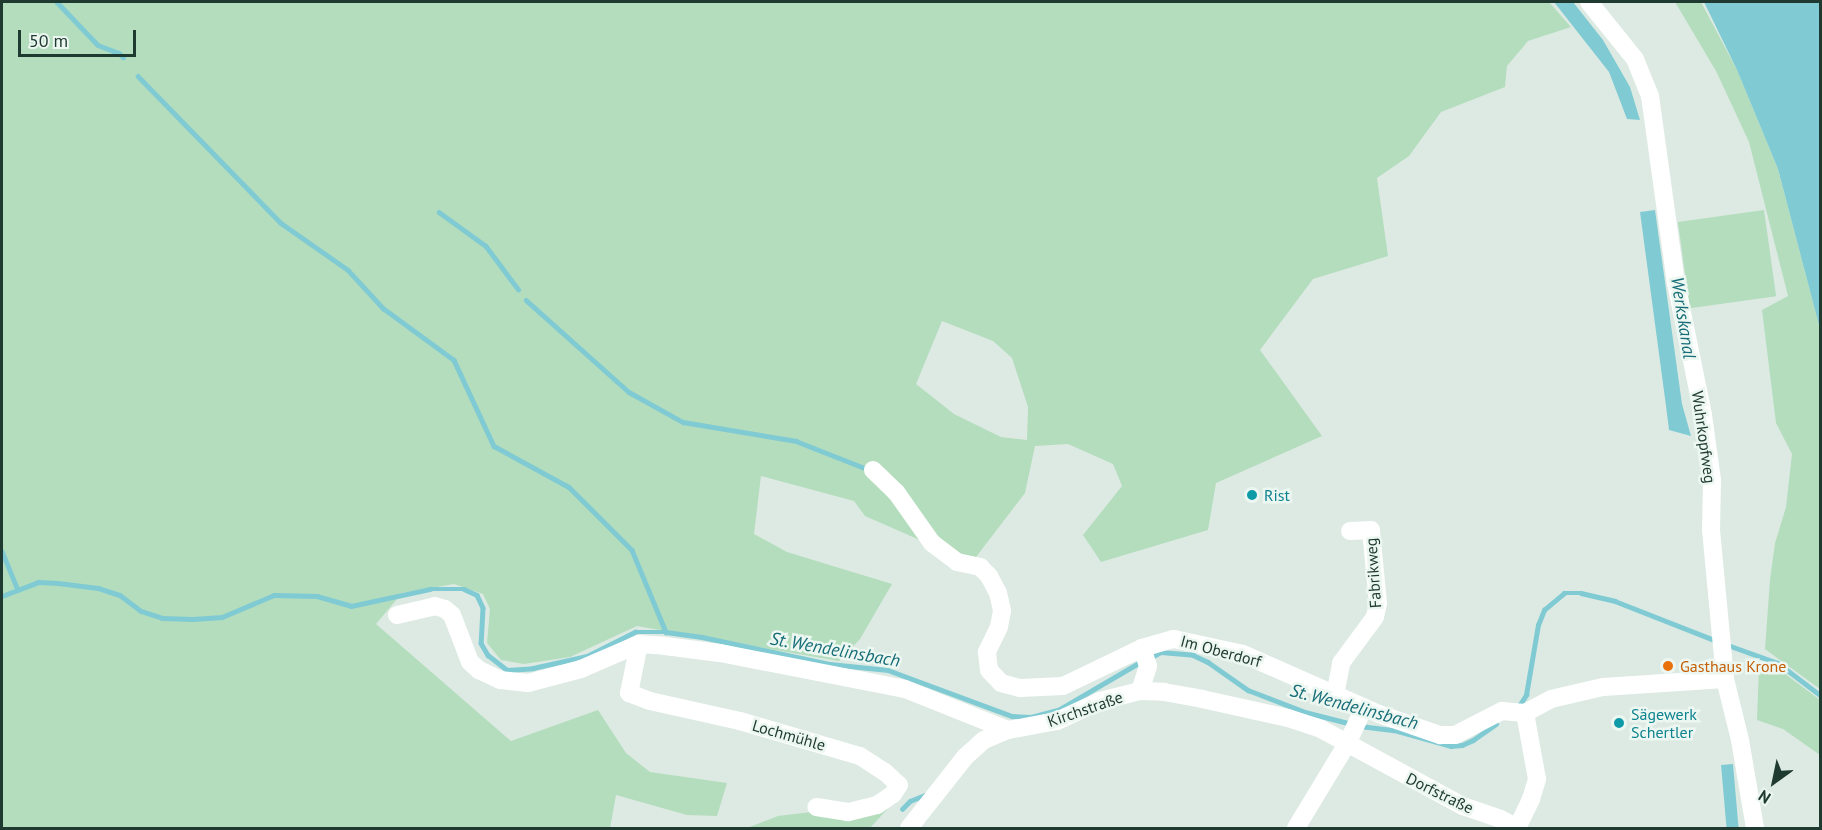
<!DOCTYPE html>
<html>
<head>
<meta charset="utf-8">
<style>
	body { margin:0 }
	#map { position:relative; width:1822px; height:830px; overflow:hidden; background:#ddeae3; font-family:"PT Sans",sans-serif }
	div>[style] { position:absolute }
	.green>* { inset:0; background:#b4ddbd; transform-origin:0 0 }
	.water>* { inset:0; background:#80cbd3; transform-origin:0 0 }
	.stream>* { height:4.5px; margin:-2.25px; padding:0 2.25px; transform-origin:2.25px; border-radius:2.25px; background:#80cbd3 }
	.minor>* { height:18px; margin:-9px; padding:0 9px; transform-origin:9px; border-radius:9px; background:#fff }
	.dots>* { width:16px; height:16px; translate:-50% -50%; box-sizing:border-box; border:3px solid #edf7f1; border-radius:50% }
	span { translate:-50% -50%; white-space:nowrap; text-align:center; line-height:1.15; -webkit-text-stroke:5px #edf7f1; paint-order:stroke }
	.street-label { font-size:16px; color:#1e3a31 }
	.culture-label { font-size:16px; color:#0d838f }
	.left { translate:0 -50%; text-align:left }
	.food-label { font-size:16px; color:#c56008 }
	.water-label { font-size:18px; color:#166d78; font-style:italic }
	.frame { position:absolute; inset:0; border:3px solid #1e3a31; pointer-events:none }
	.north { position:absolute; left:1744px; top:752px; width:60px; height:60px; -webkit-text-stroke:4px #edf7f1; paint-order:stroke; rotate:213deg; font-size:16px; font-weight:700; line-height:24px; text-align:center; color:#1e3a31 }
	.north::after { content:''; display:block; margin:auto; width:21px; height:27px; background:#1e3a31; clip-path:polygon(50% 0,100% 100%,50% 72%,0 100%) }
	.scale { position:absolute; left:18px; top:30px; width:118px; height:27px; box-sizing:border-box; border:3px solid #1e3a31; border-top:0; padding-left:8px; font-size:18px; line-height:21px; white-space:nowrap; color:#1e3a31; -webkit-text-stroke:4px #edf7f1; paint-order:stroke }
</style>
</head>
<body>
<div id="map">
	<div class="green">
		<div style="clip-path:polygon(evenodd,2px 2px,1549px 2px,1571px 27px,1528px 41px,1507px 66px,1505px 87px,1441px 112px,1409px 156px,1377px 178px,1388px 256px,1313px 279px,1260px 350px,1322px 436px,1216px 483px,1208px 530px,1101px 562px,1083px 535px,1122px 486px,1113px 464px,1068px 444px,1035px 446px,1025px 493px,976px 557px,954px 555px,865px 516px,854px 501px,761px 476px,754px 534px,787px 552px,892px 584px,860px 639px,839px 661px,637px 626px,570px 657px,524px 664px,501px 660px,487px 643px,490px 609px,483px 594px,454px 584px,402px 593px,376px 624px,511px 741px,598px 710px,626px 753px,650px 772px,727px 783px,717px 816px,687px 815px,616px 795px,610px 828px,2px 828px,2px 2px,942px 321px,993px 341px,1012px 358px,1028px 407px,1027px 440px,1001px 437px,954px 414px,916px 384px,942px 321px)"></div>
		<div style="clip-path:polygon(1675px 2px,1701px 2px,1737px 70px,1778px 169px,1820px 329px,1820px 689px,1765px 649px,1770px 580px,1775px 543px,1786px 507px,1792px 454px,1776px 423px,1762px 310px,1788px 296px,1749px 142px,1716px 71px)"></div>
		<div style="left:1764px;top:210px;width:87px;height:87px;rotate:82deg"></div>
		<div style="clip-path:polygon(1759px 667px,1776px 667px,1820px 700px,1820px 755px,1783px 729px,1757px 720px)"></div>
		<div style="clip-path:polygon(894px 802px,870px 828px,747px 828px,778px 816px)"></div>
	</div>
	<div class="water">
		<div style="clip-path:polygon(1554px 2px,1573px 2px,1603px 40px,1630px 87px,1640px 120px,1627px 119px,1609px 72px)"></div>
		<div style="clip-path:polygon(1704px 2px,1820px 2px,1820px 329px,1778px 169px,1737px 70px)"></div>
		<div style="clip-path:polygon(1655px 210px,1682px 404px,1691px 436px,1669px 430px,1666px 406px,1640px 212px)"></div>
		<div style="left:1733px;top:764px;width:64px;height:12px;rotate:85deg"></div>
	</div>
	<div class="stream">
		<div style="left:57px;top:2px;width:59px;rotate:46.4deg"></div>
		<div style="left:98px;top:45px;width:22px;rotate:21deg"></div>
		<div style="left:119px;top:53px;width:6px;rotate:45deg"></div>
		<div style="left:138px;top:76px;width:205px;rotate:45.8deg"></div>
		<div style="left:281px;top:223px;width:82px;rotate:35deg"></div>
		<div style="left:348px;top:270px;width:52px;rotate:47.4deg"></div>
		<div style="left:383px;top:308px;width:88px;rotate:36.2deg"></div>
		<div style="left:454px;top:360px;width:95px;rotate:65.1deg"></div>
		<div style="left:494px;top:446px;width:85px;rotate:28.7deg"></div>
		<div style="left:569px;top:487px;width:89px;rotate:45deg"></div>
		<div style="left:632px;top:550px;width:89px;rotate:67.5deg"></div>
		<div style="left:439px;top:212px;width:58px;rotate:35.9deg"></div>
		<div style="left:486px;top:246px;width:54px;rotate:53.3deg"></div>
		<div style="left:526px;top:300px;width:138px;rotate:41.8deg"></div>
		<div style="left:629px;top:392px;width:62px;rotate:29.1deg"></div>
		<div style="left:683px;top:422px;width:115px;rotate:9.5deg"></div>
		<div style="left:796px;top:441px;width:76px;rotate:21.5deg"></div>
		<div style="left:2px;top:551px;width:42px;rotate:67.7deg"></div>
		<div style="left:2px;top:596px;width:39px;rotate:-21deg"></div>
		<div style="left:38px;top:582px;width:20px;rotate:3deg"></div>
		<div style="left:58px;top:583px;width:40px;rotate:7.1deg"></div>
		<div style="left:98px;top:588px;width:23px;rotate:18deg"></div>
		<div style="left:120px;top:595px;width:26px;rotate:37deg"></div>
		<div style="left:141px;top:611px;width:22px;rotate:18deg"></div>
		<div style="left:162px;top:618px;width:31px;rotate:2deg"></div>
		<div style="left:193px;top:619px;width:29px;rotate:-4deg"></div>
		<div style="left:222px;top:617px;width:56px;rotate:-22.9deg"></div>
		<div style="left:274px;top:595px;width:43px;rotate:1.3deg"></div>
		<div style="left:317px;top:596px;width:35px;rotate:16deg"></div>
		<div style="left:351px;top:606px;width:81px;rotate:-12.1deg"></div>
		<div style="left:430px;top:589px;width:34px"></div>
		<div style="left:464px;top:589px;width:14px;rotate:25deg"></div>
		<div style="left:477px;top:595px;width:14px;rotate:65deg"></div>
		<div style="left:483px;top:608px;width:35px;rotate:93deg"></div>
		<div style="left:481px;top:643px;width:14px;rotate:60deg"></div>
		<div style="left:488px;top:655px;width:24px;rotate:38deg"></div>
		<div style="left:507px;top:670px;width:26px;rotate:-4deg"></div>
		<div style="left:533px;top:668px;width:55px;rotate:-12.5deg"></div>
		<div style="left:587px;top:656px;width:54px;rotate:-26.6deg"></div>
		<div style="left:635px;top:632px;width:31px"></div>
		<div style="left:666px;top:632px;width:36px;rotate:8deg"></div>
		<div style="left:702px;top:637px;width:131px;rotate:11.9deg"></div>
		<div style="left:830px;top:664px;width:58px;rotate:5.9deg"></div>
		<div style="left:888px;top:670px;width:132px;rotate:20.4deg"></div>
		<div style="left:1012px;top:716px;width:19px;rotate:3deg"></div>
		<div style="left:1031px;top:717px;width:30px;rotate:-15deg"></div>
		<div style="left:1060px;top:709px;width:95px;rotate:-30.3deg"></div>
		<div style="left:1725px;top:644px;width:56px;rotate:19.7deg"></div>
		<div style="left:1778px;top:663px;width:53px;rotate:37.3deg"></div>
		<div style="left:1150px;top:658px;width:13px;rotate:-29deg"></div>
		<div style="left:1161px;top:652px;width:32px;rotate:5deg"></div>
		<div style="left:1193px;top:655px;width:17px;rotate:25deg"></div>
		<div style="left:1208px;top:662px;width:49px;rotate:35deg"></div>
		<div style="left:1248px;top:690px;width:61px;rotate:21.1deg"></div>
		<div style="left:1305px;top:712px;width:49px;rotate:14.3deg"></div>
		<div style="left:1517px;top:709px;width:17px;rotate:-57deg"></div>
		<div style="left:1526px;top:695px;width:71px;rotate:-80.3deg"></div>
		<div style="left:1538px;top:625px;width:16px;rotate:-68deg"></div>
		<div style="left:1544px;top:610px;width:26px;rotate:-40deg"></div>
		<div style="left:1564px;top:593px;width:17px"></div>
		<div style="left:1581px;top:593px;width:35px;rotate:13deg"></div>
		<div style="left:1615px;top:601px;width:110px;rotate:21.4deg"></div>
		<div style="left:1360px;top:726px;width:38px;rotate:7deg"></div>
		<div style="left:1398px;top:731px;width:55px;rotate:15.8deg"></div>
		<div style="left:1451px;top:746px;width:11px;rotate:-5deg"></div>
		<div style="left:1462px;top:745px;width:12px;rotate:-24deg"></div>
		<div style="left:1473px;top:740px;width:28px;rotate:-35deg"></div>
		<div style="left:902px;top:809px;width:11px;rotate:-45deg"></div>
		<div style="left:910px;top:801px;width:18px;rotate:-22deg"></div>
	</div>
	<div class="minor">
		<div style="left:1589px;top:2px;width:73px;rotate:51.1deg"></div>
		<div style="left:1635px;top:59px;width:40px;rotate:68deg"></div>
		<div style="left:1650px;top:96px;width:189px;rotate:82.1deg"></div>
		<div style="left:1676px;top:283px;width:135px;rotate:78.4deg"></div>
		<div style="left:1703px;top:415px;width:66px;rotate:82.1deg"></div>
		<div style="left:1712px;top:480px;width:50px;rotate:91.1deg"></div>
		<div style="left:1711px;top:530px;width:150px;rotate:84.6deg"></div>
		<div style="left:1725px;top:679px;width:63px;rotate:76.2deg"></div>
		<div style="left:1740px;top:740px;width:89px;rotate:80.3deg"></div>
		<div style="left:873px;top:470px;width:32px;rotate:44deg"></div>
		<div style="left:896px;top:492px;width:62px;rotate:54.8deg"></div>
		<div style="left:932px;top:543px;width:31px;rotate:37deg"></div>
		<div style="left:957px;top:562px;width:24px;rotate:12deg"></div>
		<div style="left:980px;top:567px;width:13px;rotate:45deg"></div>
		<div style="left:989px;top:576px;width:19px;rotate:62deg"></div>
		<div style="left:998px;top:593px;width:18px;rotate:77deg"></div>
		<div style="left:1002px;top:611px;width:16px;rotate:101deg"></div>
		<div style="left:999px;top:627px;width:28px;rotate:116deg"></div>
		<div style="left:987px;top:652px;width:18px;rotate:84deg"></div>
		<div style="left:989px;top:670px;width:18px;rotate:47deg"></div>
		<div style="left:1001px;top:683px;width:20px;rotate:15deg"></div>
		<div style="left:1020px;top:688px;width:43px;rotate:-2.7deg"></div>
		<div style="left:1063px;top:686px;width:88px;rotate:-25.7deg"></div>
		<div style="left:397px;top:615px;width:39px;rotate:-13deg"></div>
		<div style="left:435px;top:606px;width:10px;rotate:17deg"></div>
		<div style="left:445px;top:609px;width:9px;rotate:41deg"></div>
		<div style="left:452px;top:615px;width:50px;rotate:69deg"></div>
		<div style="left:470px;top:662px;width:12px;rotate:42deg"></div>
		<div style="left:479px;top:670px;width:23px;rotate:25deg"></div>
		<div style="left:500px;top:680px;width:28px;rotate:6deg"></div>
		<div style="left:528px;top:683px;width:55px;rotate:-14.8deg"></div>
		<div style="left:581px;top:669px;width:63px;rotate:-23.3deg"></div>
		<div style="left:639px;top:644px;width:26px;rotate:4deg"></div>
		<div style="left:665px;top:646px;width:55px;rotate:7.3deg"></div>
		<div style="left:720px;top:653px;width:188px;rotate:11deg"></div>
		<div style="left:905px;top:689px;width:111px;rotate:21.7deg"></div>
		<div style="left:639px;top:644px;width:50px;rotate:101.5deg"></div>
		<div style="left:629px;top:693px;width:22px;rotate:21deg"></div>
		<div style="left:650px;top:701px;width:92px;rotate:12.5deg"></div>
		<div style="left:740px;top:721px;width:125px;rotate:16.3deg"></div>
		<div style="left:860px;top:756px;width:30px;rotate:33deg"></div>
		<div style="left:885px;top:772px;width:19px;rotate:43deg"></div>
		<div style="left:899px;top:785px;width:11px;rotate:124deg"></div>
		<div style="left:893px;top:794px;width:19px;rotate:145deg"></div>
		<div style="left:877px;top:805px;width:30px;rotate:166deg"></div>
		<div style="left:848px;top:812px;width:32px;rotate:-171deg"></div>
		<div style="left:1140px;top:691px;width:26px;rotate:-72deg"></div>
		<div style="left:1148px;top:666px;width:19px;rotate:-108deg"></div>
		<div style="left:1142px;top:648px;width:33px;rotate:-16deg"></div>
		<div style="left:1174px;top:639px;width:71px;rotate:12.3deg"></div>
		<div style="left:1243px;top:654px;width:149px;rotate:23.8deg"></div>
		<div style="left:1379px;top:714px;width:65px;rotate:19deg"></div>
		<div style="left:1440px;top:735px;width:15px"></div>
		<div style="left:1455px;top:735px;width:53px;rotate:-27.1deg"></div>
		<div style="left:1502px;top:711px;width:23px;rotate:5deg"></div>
		<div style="left:1525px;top:713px;width:30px;rotate:-28deg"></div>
		<div style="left:1551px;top:699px;width:53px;rotate:-13deg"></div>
		<div style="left:1603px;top:687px;width:122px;rotate:-3.8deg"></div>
		<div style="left:1335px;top:695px;width:33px;rotate:-79deg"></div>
		<div style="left:1341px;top:663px;width:57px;rotate:-53.5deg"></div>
		<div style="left:1375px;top:617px;width:14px;rotate:-78deg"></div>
		<div style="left:1378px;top:603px;width:73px;rotate:-95.5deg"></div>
		<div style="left:1371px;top:530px;width:21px;rotate:177deg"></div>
		<div style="left:909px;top:828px;width:90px;rotate:-51.7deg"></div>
		<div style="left:965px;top:757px;width:25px;rotate:-42deg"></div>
		<div style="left:984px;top:740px;width:26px;rotate:-23deg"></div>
		<div style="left:1008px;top:730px;width:50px;rotate:-10.4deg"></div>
		<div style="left:1057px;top:721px;width:47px;rotate:-24.9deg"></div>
		<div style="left:1100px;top:701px;width:41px;rotate:-14deg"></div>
		<div style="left:1140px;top:691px;width:24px;rotate:2deg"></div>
		<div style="left:1164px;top:692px;width:39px;rotate:10deg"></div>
		<div style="left:1202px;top:699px;width:88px;rotate:12.5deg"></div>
		<div style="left:1288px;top:718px;width:35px;rotate:18deg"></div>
		<div style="left:1321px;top:729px;width:162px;rotate:28.5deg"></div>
		<div style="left:1463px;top:806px;width:40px;rotate:18.9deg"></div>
		<div style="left:1501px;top:819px;width:18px;rotate:29deg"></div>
		<div style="left:1296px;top:828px;width:100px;rotate:-58.8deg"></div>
		<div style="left:1348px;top:742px;width:38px;rotate:-65deg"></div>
		<div style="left:1517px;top:828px;width:32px;rotate:-64deg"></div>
		<div style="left:1531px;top:799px;width:21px;rotate:-73deg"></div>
		<div style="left:1537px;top:779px;width:67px;rotate:-100.3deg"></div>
	</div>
	<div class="dots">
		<div style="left:1252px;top:495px;background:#0f9aa8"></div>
		<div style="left:1668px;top:666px;background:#e8710a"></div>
		<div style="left:1619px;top:723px;background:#0f9aa8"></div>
	</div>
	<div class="street-label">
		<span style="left:1704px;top:437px;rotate:82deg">Wuhrkopfweg</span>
		<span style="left:1373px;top:573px;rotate:-94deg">Fabrikweg</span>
		<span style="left:1221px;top:651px;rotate:15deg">Im Oberdorf</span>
		<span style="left:1085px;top:709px;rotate:-19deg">Kirchstraße</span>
		<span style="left:789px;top:735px;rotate:16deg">Lochmühle</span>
		<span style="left:1440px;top:793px;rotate:26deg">Dorfstraße</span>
	</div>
	<div class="culture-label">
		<span class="left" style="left:1264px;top:495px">Rist</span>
		<span class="left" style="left:1631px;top:723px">Sägewerk<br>Schertler</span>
	</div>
	<div class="food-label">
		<span class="left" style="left:1680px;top:666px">Gasthaus Krone</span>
	</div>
	<div class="water-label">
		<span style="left:1683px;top:318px;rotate:81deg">Werkskanal</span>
		<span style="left:835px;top:650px;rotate:10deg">St. Wendelinsbach</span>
		<span style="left:1354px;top:707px;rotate:15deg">St. Wendelinsbach</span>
	</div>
	<div class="frame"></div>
	<div class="north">N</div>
	<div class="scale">50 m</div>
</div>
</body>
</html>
